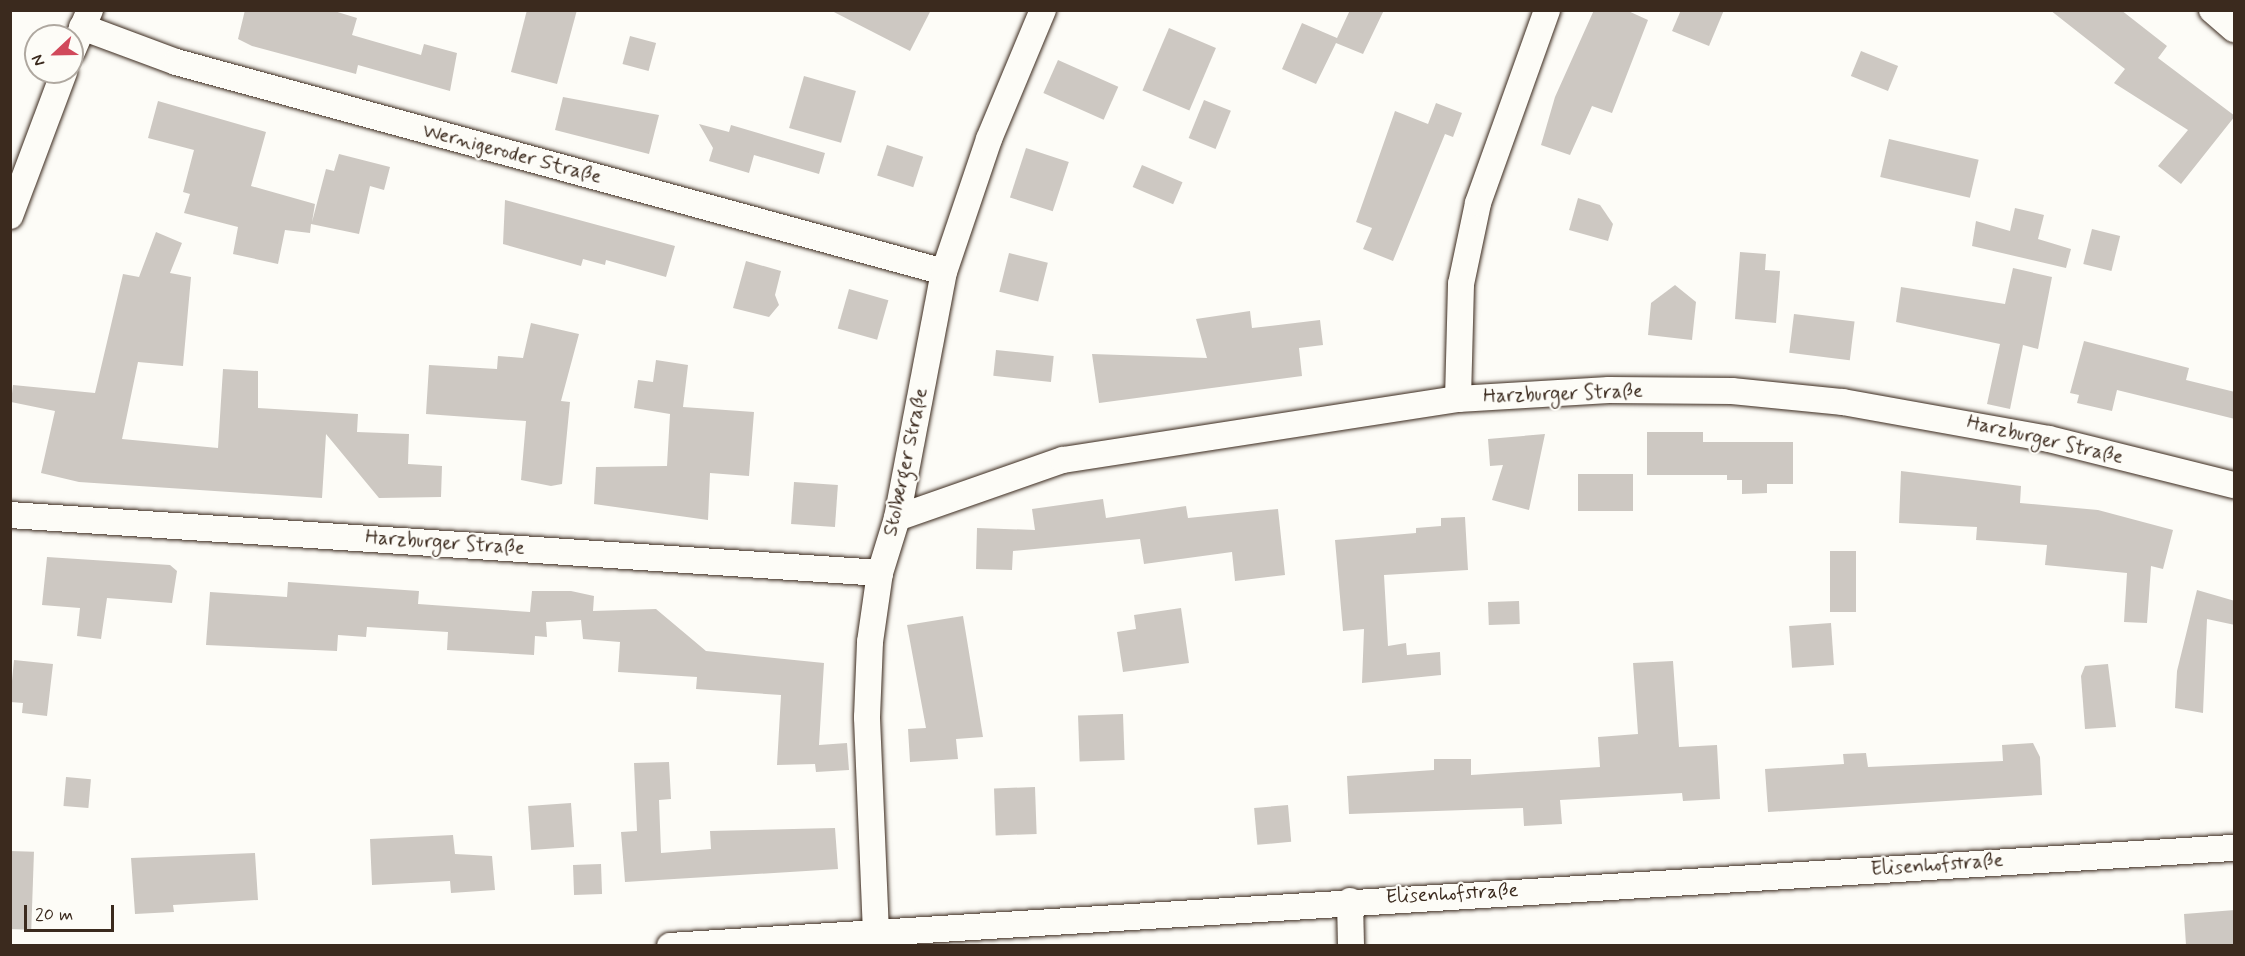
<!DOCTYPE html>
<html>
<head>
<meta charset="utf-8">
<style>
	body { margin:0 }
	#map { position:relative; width:2245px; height:956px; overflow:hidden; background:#fdfcf7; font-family:Mynerve,sans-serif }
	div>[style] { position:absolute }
	.building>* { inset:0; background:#cdc8c2; transform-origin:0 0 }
	.roads { filter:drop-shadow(0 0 2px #3b2a1e) drop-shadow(0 0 2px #3b2a1e) }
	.minor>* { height:26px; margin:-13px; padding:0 13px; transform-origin:13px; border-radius:13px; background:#fdfcf7 }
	span { translate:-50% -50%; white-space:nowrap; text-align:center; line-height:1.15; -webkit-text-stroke:4.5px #fdfcf7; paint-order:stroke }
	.street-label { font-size:20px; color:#3b2a1e }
	.frame { position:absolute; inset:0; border:12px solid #3b2a1e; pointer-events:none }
	.north { position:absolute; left:24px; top:24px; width:60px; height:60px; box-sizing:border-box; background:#fdfcf7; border:2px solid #afa8a0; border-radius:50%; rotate:248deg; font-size:16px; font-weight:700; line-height:24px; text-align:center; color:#3b2a1e }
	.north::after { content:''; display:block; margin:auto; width:21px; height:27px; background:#d1495b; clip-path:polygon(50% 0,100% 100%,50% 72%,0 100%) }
	.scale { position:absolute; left:24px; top:905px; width:90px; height:27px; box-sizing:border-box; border:3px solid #3b2a1e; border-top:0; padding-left:8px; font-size:18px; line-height:21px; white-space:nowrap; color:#3b2a1e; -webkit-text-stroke:4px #fdfcf7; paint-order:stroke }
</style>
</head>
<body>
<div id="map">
	<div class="building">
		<div style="clip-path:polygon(245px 10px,331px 10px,357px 18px,352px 35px,421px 55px,424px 44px,457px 53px,450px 91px,358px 65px,356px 74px,252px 46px,238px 39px)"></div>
		<div style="clip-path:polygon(527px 10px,577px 10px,557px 84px,511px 72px)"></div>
		<div style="clip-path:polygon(830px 10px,931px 10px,910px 51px)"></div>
		<div style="clip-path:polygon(1350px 10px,1384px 10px,1363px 54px,1336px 43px,1316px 84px,1282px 69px,1302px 23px,1337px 38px)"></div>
		<div style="clip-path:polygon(1594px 10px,1626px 10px,1648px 20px,1612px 113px,1592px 106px,1570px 155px,1541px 145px,1555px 97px)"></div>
		<div style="clip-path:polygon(1681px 10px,1724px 10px,1709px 46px,1672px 31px)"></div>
		<div style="clip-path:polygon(2050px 10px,2121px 10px,2167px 46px,2158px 58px,2235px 116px,2181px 184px,2158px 166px,2188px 130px,2114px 83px,2125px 69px)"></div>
		<div style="left:1169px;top:28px;width:51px;height:68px;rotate:23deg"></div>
		<div style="left:630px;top:36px;width:27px;height:29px;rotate:15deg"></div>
		<div style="left:1861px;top:51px;width:40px;height:27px;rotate:22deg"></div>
		<div style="left:1058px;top:60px;width:66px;height:36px;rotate:24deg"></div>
		<div style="left:804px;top:76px;width:54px;height:54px;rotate:16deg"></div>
		<div style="clip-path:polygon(563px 97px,659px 115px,649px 154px,555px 130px)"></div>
		<div style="left:1204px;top:100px;width:29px;height:41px;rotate:22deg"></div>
		<div style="clip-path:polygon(158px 101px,266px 132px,251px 186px,315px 204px,312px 222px,326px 169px,334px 171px,339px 154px,390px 167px,384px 190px,370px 186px,359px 234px,311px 224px,310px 233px,285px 230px,278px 264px,233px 254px,238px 227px,184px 213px,190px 194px,183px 192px,194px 150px,148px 138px)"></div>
		<div style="clip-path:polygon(1436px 103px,1462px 113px,1453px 137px,1445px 134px,1393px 261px,1363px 249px,1372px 228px,1356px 222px,1395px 111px,1428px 124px)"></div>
		<div style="clip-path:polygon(699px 124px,729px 132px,731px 125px,825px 153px,819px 174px,754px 155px,749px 173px,709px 161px,713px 148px)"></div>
		<div style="left:1889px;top:139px;width:92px;height:39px;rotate:13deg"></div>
		<div style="left:887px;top:145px;width:38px;height:32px;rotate:18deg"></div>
		<div style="left:1026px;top:148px;width:45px;height:52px;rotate:18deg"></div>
		<div style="left:1142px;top:165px;width:44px;height:24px;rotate:23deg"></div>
		<div style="clip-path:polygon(1578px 198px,1600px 205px,1613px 224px,1608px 241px,1569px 230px)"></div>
		<div style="clip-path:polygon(505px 200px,675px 246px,666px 277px,606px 260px,605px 265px,583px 259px,581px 266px,503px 244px)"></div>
		<div style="clip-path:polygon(2015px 208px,2044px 215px,2038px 239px,2071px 249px,2066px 268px,1972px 246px,1976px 221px,2010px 231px)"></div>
		<div style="left:2092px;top:229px;width:29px;height:36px;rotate:14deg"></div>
		<div style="clip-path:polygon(156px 232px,182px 243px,170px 273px,191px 277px,183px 366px,138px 362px,122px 439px,218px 448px,223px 369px,258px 371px,258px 408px,358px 414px,357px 432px,409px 434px,408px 464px,442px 466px,441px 497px,379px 498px,326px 434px,322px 498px,79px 482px,41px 473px,55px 411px,11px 402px,13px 385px,95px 393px,123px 274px,139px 277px)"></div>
		<div style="clip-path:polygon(1740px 252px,1766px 254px,1765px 270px,1780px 271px,1776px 323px,1735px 319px)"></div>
		<div style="left:1009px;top:253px;width:40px;height:40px;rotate:14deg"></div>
		<div style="clip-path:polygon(746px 261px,781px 271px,775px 295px,779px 305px,769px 317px,733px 308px)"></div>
		<div style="clip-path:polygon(2013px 268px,2052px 277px,2038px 349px,2023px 345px,2010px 409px,1987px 404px,2000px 344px,1896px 322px,1901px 287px,2005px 304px)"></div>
		<div style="clip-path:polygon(1675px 285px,1696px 302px,1692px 340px,1648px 335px,1651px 303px)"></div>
		<div style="left:849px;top:289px;width:41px;height:41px;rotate:16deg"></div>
		<div style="clip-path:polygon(1250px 311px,1252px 328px,1320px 320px,1323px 345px,1299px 348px,1302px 376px,1099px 403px,1092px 354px,1207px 358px,1196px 319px)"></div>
		<div style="left:1794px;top:314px;width:61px;height:39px;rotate:7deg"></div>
		<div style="clip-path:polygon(531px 323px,579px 334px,561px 401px,570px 402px,562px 484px,551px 486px,521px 480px,526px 421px,426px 414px,429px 365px,497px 369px,498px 356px,523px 358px)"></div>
		<div style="clip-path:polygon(2084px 341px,2189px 368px,2186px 380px,2235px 392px,2235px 419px,2117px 390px,2112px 411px,2077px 403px,2079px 395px,2070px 393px)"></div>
		<div style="left:996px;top:350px;width:58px;height:26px;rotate:6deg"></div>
		<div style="clip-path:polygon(656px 360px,688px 365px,683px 407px,754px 412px,749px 476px,710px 473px,708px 520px,594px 504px,596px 467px,667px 466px,670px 414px,634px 408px,638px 380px,653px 382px)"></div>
		<div style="clip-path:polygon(1647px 432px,1703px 432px,1703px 442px,1793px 442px,1793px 484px,1767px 484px,1767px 493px,1742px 494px,1742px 480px,1727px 480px,1727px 475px,1647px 475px)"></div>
		<div style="clip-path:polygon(1545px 434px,1529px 510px,1492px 500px,1503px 465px,1490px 466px,1488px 439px)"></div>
		<div style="clip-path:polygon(1901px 471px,2021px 486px,2020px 503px,2098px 510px,2173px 530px,2163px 569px,2151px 566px,2147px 623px,2124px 622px,2127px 573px,2045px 565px,2047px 545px,1976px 540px,1977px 527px,1899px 523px)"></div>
		<div style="left:1633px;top:474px;width:37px;height:55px;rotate:90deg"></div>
		<div style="left:794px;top:482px;width:44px;height:42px;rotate:4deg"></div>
		<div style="clip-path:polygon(1103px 499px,1106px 518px,1186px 506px,1188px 518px,1278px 509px,1285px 575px,1235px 581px,1232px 552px,1144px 564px,1140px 539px,1013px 551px,1012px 570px,976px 569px,977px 528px,1035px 530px,1032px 509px)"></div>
		<div style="clip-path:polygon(1465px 517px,1468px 570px,1384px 575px,1388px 646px,1406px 643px,1407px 655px,1440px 652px,1441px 675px,1362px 683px,1364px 629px,1343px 631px,1335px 540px,1416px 533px,1416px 528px,1441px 526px,1441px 518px)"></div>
		<div style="left:1830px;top:551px;width:26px;height:61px"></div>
		<div style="clip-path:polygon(47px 557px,170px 565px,177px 571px,172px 603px,107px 598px,101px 639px,77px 636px,80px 608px,42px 605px)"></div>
		<div style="clip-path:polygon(288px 582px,419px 591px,418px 604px,530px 612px,532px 591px,571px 591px,594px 596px,593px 611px,656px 609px,706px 651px,824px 663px,819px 745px,847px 743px,849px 770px,816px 772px,815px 764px,777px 765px,781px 695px,696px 689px,697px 677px,618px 672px,620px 642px,583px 639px,581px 620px,546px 622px,547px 637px,535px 636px,534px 655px,447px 650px,448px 632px,367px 627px,366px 637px,338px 635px,337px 651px,206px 645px,210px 592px,287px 597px)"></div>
		<div style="clip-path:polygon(2197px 590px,2235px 601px,2235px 625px,2207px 619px,2203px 713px,2175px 708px,2177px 671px)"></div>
		<div style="left:1519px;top:601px;width:23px;height:31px;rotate:88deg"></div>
		<div style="clip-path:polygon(1181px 608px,1189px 663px,1123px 672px,1117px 632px,1136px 629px,1134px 615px)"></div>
		<div style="clip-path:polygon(963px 616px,983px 737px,956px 739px,958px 759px,910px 762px,908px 729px,926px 728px,907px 625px)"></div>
		<div style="left:1831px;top:623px;width:42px;height:42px;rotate:86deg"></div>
		<div style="clip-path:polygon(14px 660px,53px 664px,47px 716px,22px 713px,23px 703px,10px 702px)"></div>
		<div style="clip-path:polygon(1673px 661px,1679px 747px,1717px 745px,1720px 799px,1683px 801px,1682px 793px,1560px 800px,1562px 824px,1524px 826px,1523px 808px,1349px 814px,1347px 776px,1434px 770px,1434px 759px,1471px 759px,1471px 775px,1600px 767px,1598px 737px,1638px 734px,1633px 663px)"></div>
		<div style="clip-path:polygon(2108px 664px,2116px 727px,2085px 729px,2081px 676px,2085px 666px)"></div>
		<div style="left:1123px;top:714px;width:46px;height:45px;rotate:88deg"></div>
		<div style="clip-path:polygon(2033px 743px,2040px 757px,2042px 795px,1768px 812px,1765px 769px,1844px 764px,1843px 754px,1866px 753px,1868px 767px,2003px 761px,2002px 745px)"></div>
		<div style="clip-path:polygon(669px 762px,671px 799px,659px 800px,661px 853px,711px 849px,710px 831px,835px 828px,838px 869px,625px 882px,621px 832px,637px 831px,634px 763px)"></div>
		<div style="left:66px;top:777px;width:25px;height:29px;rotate:5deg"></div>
		<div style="left:1035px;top:787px;width:47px;height:41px;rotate:88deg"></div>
		<div style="left:571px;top:803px;width:44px;height:43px;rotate:86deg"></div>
		<div style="left:1288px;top:805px;width:37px;height:34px;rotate:85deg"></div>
		<div style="clip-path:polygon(453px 835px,455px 854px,492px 856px,495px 890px,451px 893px,450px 881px,372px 885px,370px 839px)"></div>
		<div style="left:10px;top:851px;width:24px;height:78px;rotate:2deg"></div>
		<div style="clip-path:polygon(255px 853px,258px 900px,173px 905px,174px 912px,135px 914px,131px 858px)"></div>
		<div style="left:601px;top:864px;width:30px;height:28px;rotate:88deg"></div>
		<div style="clip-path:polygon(2235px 910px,2235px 945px,2186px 945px,2184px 914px)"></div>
	</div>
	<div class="roads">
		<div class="minor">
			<div style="left:2212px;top:10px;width:29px;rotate:41deg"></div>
			<div style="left:82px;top:27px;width:100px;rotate:20.4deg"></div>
			<div style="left:176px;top:62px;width:796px;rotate:15.29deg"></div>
			<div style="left:72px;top:52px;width:46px;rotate:-66.8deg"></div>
			<div style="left:10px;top:216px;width:154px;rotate:-69.4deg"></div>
			<div style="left:1458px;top:399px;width:115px;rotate:-88.5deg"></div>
			<div style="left:1461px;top:284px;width:83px;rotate:-78.1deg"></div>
			<div style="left:1478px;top:203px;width:205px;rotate:-70.3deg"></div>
			<div style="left:10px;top:515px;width:872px;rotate:3.81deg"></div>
			<div style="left:897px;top:518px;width:176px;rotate:-19.3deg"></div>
			<div style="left:1063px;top:460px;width:400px;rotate:-8.8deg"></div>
			<div style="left:1458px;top:399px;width:151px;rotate:-3.4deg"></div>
			<div style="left:1609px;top:390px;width:123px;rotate:0.5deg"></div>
			<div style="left:1732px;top:391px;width:112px;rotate:5.7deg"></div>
			<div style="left:1843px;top:402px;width:209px;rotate:10.2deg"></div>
			<div style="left:2049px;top:439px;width:191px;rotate:14deg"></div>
			<div style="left:1350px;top:901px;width:45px;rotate:88.7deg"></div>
			<div style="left:876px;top:933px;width:216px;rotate:-92.4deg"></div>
			<div style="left:867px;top:717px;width:75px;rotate:-87.7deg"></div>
			<div style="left:870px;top:642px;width:70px;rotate:-81.8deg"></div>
			<div style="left:880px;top:573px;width:58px;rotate:-72.8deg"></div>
			<div style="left:897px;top:518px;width:250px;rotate:-79.2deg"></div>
			<div style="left:944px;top:272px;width:140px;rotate:-71.3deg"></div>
			<div style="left:989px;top:139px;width:140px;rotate:-67.3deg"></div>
			<div style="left:670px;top:946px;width:1567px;rotate:-3.59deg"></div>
		</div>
	</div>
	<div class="street-label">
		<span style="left:512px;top:154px;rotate:15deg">Wernigeroder Straße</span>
		<span style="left:1563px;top:394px;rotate:-2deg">Harzburger Straße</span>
		<span style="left:2045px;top:440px;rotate:13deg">Harzburger Straße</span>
		<span style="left:906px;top:462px;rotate:-78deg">Stolberger Straße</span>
		<span style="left:445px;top:543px;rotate:4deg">Harzburger Straße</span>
		<span style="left:1937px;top:865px;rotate:-4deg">Elisenhofstraße</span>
		<span style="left:1452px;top:894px;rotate:-3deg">Elisenhofstraße</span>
	</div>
	<div class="frame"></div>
	<div class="north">N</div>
	<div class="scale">20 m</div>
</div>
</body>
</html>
